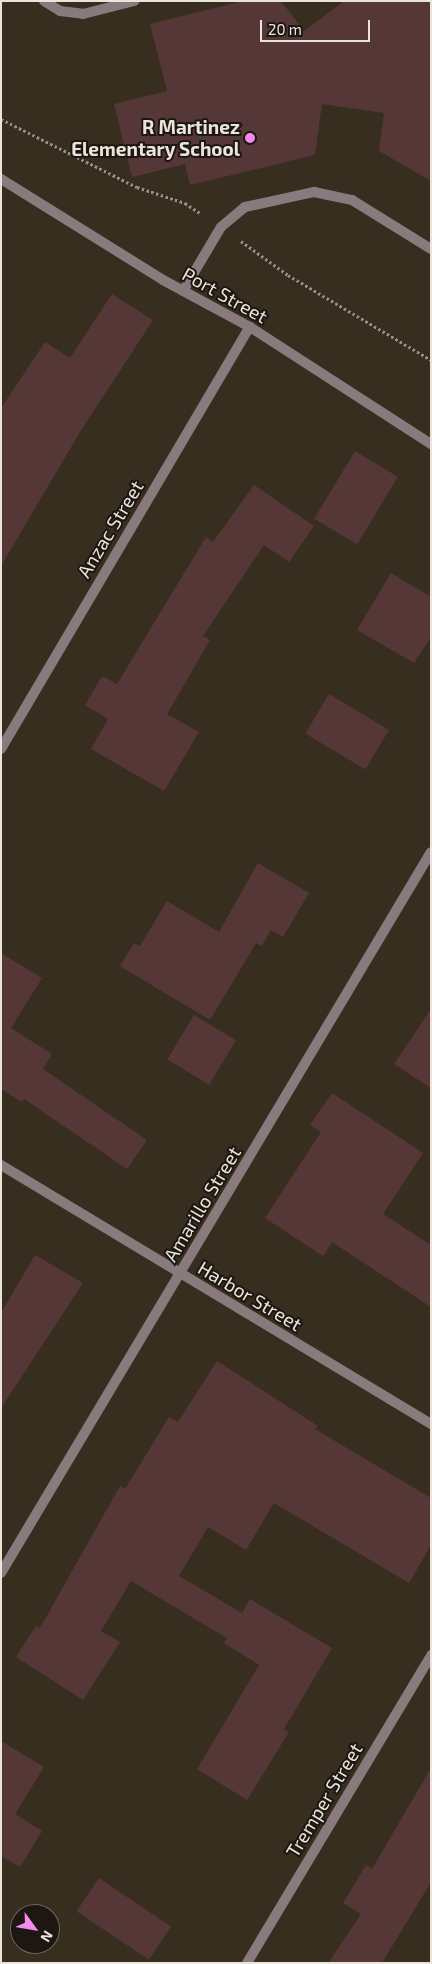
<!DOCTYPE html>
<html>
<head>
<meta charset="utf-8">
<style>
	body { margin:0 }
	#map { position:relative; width:432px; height:1964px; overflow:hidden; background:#382e20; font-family:"Exo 2",sans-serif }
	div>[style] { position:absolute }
	.building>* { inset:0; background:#543736; transform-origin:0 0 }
	.path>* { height:3px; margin-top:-1.5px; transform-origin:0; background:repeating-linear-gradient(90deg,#9a9186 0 2.5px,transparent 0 5px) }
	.service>* { height:10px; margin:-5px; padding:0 5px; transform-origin:5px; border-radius:5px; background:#897a7d }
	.minor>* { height:10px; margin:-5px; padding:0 5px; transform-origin:5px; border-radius:5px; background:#897a7d }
	.dots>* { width:14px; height:14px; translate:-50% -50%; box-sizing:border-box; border:2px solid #1c1711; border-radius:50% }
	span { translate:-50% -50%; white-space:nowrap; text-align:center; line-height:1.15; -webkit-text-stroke:4px #1c1711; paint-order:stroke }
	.poi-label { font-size:19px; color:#ebe4db; font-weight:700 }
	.right { translate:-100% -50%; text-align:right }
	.street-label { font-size:19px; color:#ebe4db }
	.frame { position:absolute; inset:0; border:2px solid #ebe4db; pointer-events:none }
	.north { position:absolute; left:10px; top:1904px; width:50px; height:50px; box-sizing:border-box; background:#1c1711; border:1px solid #6f6962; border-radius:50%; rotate:122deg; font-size:14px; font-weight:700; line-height:20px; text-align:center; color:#ebe4db }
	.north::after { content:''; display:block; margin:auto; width:18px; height:22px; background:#f38af2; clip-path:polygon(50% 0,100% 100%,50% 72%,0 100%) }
	.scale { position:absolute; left:260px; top:20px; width:110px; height:22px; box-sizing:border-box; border:2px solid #ebe4db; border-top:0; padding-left:6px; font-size:15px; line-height:18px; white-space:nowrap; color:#ebe4db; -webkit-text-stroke:4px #1c1711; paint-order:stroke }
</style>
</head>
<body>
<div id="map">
	<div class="building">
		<div style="clip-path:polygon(243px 1px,281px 1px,304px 31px,344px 1px,431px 1px,431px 181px,379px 151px,384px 113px,322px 104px,315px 155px,190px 185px,185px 164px,132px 177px,114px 104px,167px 91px,150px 24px)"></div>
		<div style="clip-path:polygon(112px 294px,153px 320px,80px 432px,1px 566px,1px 408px,45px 342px,70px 358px)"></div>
		<div style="left:355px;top:451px;width:50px;height:79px;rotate:31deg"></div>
		<div style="clip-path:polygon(254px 485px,314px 526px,289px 562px,264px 545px,203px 636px,210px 640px,167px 714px,199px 732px,164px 791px,91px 749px,108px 719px,85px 705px,102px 676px,117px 684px,206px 537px,213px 542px)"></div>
		<div style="clip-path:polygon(391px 573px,431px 597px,431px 637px,414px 663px,357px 630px)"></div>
		<div style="left:329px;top:694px;width:70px;height:46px;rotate:31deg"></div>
		<div style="clip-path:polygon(258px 863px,309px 893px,283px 937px,271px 930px,262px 946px,256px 943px,210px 1020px,120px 966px,134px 943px,140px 946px,167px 901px,219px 932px)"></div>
		<div style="clip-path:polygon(1px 953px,42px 978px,11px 1028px,52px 1054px,43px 1069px,147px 1140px,127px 1169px,24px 1099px,22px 1102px,1px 1089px)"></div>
		<div style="clip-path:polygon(431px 1009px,431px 1088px,394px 1064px)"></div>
		<div style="left:194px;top:1015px;width:49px;height:52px;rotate:31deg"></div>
		<div style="clip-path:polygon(332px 1093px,423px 1153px,383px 1214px,431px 1245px,431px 1307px,332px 1242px,323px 1256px,265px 1218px,321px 1132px,310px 1125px)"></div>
		<div style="clip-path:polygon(35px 1255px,83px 1283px,1px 1408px,1px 1313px)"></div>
		<div style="clip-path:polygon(217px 1361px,318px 1426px,315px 1429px,431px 1498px,431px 1545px,409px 1583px,274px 1503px,246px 1550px,208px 1527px,179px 1576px,242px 1613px,250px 1599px,332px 1648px,284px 1729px,289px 1732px,247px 1800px,197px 1769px,259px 1665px,224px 1643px,227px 1638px,131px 1581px,101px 1631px,120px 1642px,83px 1700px,16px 1657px,36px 1626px,40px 1628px,120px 1486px,125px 1489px,169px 1417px,178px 1422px)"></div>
		<div style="clip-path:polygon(1px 1741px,44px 1767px,15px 1814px,42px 1831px,20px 1867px,1px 1856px)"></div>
		<div style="clip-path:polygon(431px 1768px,431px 1882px,382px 1963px,328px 1963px,361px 1914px,343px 1903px,366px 1865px,372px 1869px)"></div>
		<div style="left:99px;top:1878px;width:87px;height:40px;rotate:34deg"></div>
	</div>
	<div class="path">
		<div style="left:1px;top:119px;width:152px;rotate:26.6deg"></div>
		<div style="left:137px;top:187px;width:51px;rotate:18.4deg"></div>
		<div style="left:185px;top:203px;width:18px;rotate:34deg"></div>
		<div style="left:241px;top:241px;width:58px;rotate:35.9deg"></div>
		<div style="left:288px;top:275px;width:166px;rotate:30.7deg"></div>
	</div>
	<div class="service">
		<div style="left:44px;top:1px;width:19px;rotate:32deg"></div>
		<div style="left:60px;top:11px;width:23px;rotate:7deg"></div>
		<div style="left:83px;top:14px;width:53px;rotate:-14.3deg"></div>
		<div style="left:183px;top:291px;width:74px;rotate:-59.3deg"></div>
		<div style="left:221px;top:227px;width:31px;rotate:-40deg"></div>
		<div style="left:245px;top:207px;width:71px;rotate:-12.3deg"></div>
		<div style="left:314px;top:192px;width:39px;rotate:12deg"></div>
		<div style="left:352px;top:200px;width:93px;rotate:31.8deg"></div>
	</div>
	<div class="minor">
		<div style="left:1px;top:179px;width:191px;rotate:31.9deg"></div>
		<div style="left:163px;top:280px;width:99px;rotate:28.4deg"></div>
		<div style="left:250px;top:327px;width:216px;rotate:32.9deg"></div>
		<div style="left:1px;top:749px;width:490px;rotate:-59.5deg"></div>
		<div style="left:1px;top:1165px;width:502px;rotate:31.06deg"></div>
		<div style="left:1px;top:1573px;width:839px;rotate:-59.19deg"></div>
		<div style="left:247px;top:1963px;width:359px;rotate:-59.1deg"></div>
	</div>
	<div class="dots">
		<div style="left:250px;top:138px;background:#f38af2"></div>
	</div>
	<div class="poi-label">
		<span class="right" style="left:240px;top:138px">R Martinez<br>Elementary School</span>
	</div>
	<div class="street-label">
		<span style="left:225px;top:295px;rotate:29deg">Port Street</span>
		<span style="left:110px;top:529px;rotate:-59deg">Anzac Street</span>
		<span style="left:202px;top:1204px;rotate:-59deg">Amarillo Street</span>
		<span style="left:250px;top:1296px;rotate:31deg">Harbor Street</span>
		<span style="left:324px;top:1800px;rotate:-59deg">Tremper Street</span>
	</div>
	<div class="frame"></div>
	<div class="north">N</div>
	<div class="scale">20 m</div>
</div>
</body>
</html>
